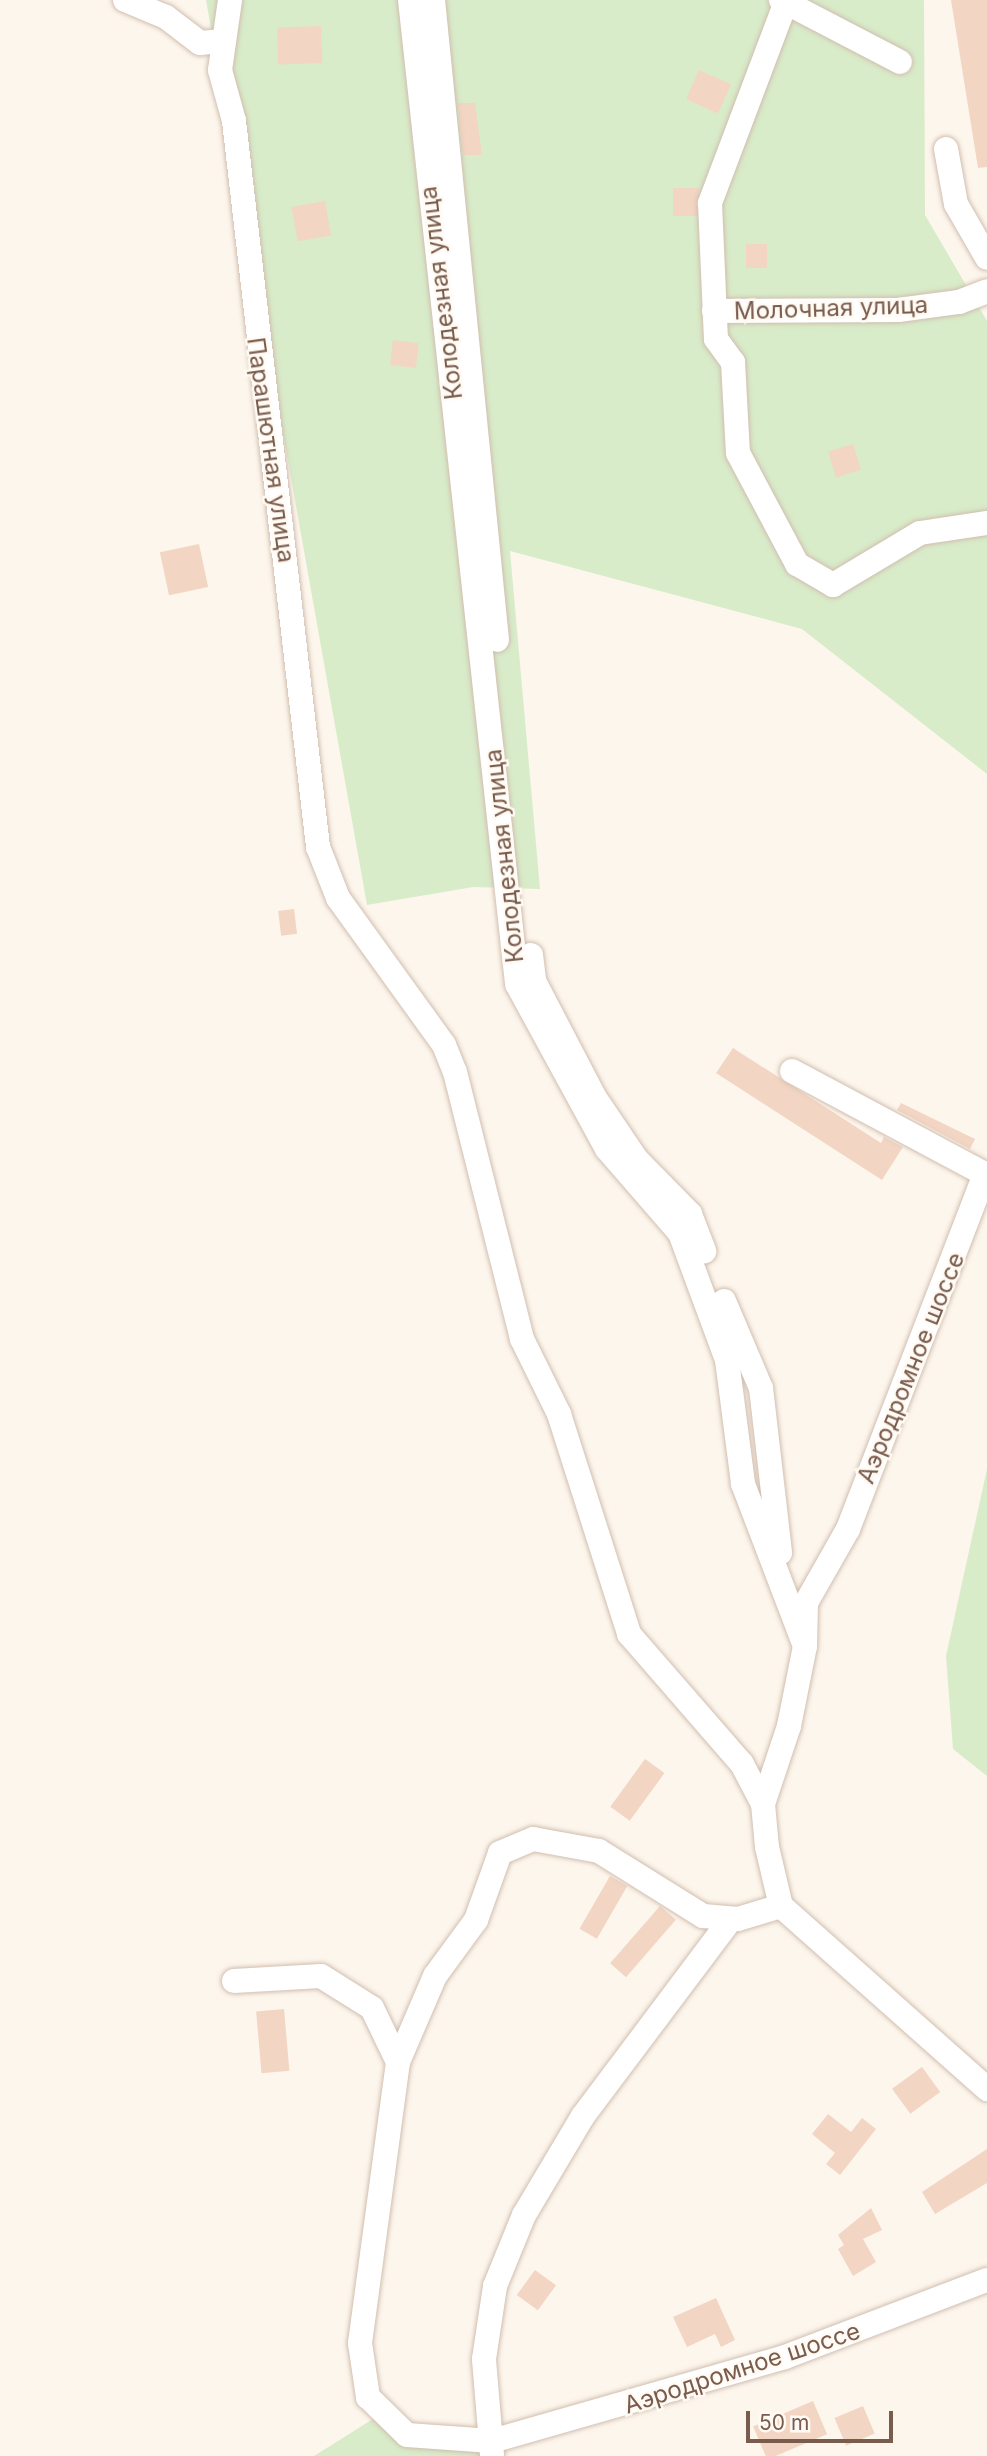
<!DOCTYPE html>
<html>
<head>
<meta charset="utf-8">
<style>
	body { margin:0 }
	#map { position:relative; width:987px; height:2456px; overflow:hidden; background:#fdf6ec; font-family:Inter,sans-serif }
	div>[style] { position:absolute }
	.green>* { inset:0; background:#d8ecc9 }
	.building>* { inset:0; background:#f3d5c3; transform-origin:0 0 }
	.roads { filter:drop-shadow(0 0 2px #d1beb0) drop-shadow(0 0 2px #d1beb0) }
	.minor>* { height:24px; margin:-12px; padding:0 12px; transform-origin:12px; border-radius:12px; background:#fff }
	span { translate:-50% -50%; white-space:nowrap; text-align:center; line-height:1.15; -webkit-text-stroke:5px #fffaf3; paint-order:stroke }
	.street-label { font-size:24px; color:#7a5c4d }
	.scale { position:absolute; left:746px; top:2411px; width:147px; height:32px; box-sizing:border-box; border:4px solid #7a5c4d; border-top:0; padding-left:9px; font-size:21px; line-height:24px; white-space:nowrap; color:#7a5c4d; -webkit-text-stroke:5px #fffaf3; paint-order:stroke }
</style>
</head>
<body>
<div id="map">
	<div class="green">
		<div style="clip-path:polygon(206px 0,924px 0,925px 215px,987px 321px,987px 774px,802px 629px,510px 551px,540px 889px,473px 887px,367px 905px)"></div>
		<div style="clip-path:polygon(987px 1469px,987px 1776px,953px 1749px,946px 1656px)"></div>
		<div style="clip-path:polygon(381px 2414px,407px 2435px,492px 2441px,492px 2456px,314px 2456px)"></div>
	</div>
	<div class="building">
		<div style="clip-path:polygon(951px 0,987px 0,987px 167px,978px 168px)"></div>
		<div style="left:321px;top:26px;width:37px;height:44px;rotate:88deg"></div>
		<div style="left:699px;top:70px;width:35px;height:32px;rotate:24deg"></div>
		<div style="clip-path:polygon(458px 103px,475px 103px,482px 155px,463px 155px)"></div>
		<div style="left:673px;top:188px;width:26px;height:28px"></div>
		<div style="left:325px;top:201px;width:35px;height:34px;rotate:80deg"></div>
		<div style="left:746px;top:244px;width:21px;height:24px"></div>
		<div style="left:393px;top:340px;width:26px;height:25px;rotate:7deg"></div>
		<div style="left:853px;top:444px;width:27px;height:26px;rotate:73deg"></div>
		<div style="left:199px;top:544px;width:44px;height:40px;rotate:78deg"></div>
		<div style="left:294px;top:909px;width:25px;height:16px;rotate:83deg"></div>
		<div style="clip-path:polygon(733px 1048px,881px 1143px,884px 1137px,903px 1147px,882px 1180px,716px 1073px)"></div>
		<div style="clip-path:polygon(901px 1103px,975px 1139px,970px 1149px,897px 1110px)"></div>
		<div style="left:645px;top:1759px;width:24px;height:59px;rotate:36deg"></div>
		<div style="left:610px;top:1876px;width:20px;height:61px;rotate:30deg"></div>
		<div style="left:660px;top:1906px;width:21px;height:76px;rotate:41deg"></div>
		<div style="left:284px;top:2009px;width:62px;height:28px;rotate:85deg"></div>
		<div style="left:922px;top:2067px;width:31px;height:37px;rotate:54deg"></div>
		<div style="clip-path:polygon(828px 2114px,851px 2132px,862px 2118px,876px 2129px,840px 2175px,826px 2164px,835px 2153px,812px 2134px)"></div>
		<div style="clip-path:polygon(987px 2149px,987px 2183px,935px 2214px,922px 2192px)"></div>
		<div style="clip-path:polygon(871px 2208px,882px 2230px,863px 2239px,876px 2262px,853px 2276px,838px 2249px,844px 2245px,838px 2235px)"></div>
		<div style="left:535px;top:2270px;width:26px;height:31px;rotate:36deg"></div>
		<div style="clip-path:polygon(716px 2298px,735px 2340px,721px 2347px,715px 2334px,687px 2347px,673px 2317px)"></div>
		<div style="left:813px;top:2401px;width:36px;height:65px;rotate:67deg"></div>
		<div style="left:863px;top:2406px;width:30px;height:31px;rotate:67deg"></div>
	</div>
	<div class="roads">
		<div class="minor">
			<div style="left:125px;top:0;width:44px;rotate:22.5deg"></div>
			<div style="left:166px;top:17px;width:43px;rotate:37.4deg"></div>
			<div style="left:200px;top:43px;width:24px;rotate:-5deg"></div>
			<div style="left:230px;top:0;width:71px;rotate:98.1deg"></div>
			<div style="left:220px;top:70px;width:53px;rotate:74.6deg"></div>
			<div style="left:234px;top:121px;width:731px;rotate:83.4deg"></div>
			<div style="left:318px;top:847px;width:55px;rotate:68.6deg"></div>
			<div style="left:338px;top:898px;width:181px;rotate:54.2deg"></div>
			<div style="left:444px;top:1045px;width:29px;rotate:68deg"></div>
			<div style="left:455px;top:1072px;width:275px;rotate:75.9deg"></div>
			<div style="left:522px;top:1339px;width:84px;rotate:63.7deg"></div>
			<div style="left:559px;top:1414px;width:231px;rotate:72.3deg"></div>
			<div style="left:629px;top:1634px;width:172px;rotate:49deg"></div>
			<div style="left:742px;top:1764px;width:45px;rotate:62.3deg"></div>
			<div style="left:410px;top:0;width:990px;rotate:83.79deg"></div>
			<div style="left:517px;top:984px;width:188px;rotate:61.4deg"></div>
			<div style="left:607px;top:1149px;width:111px;rotate:49deg"></div>
			<div style="left:680px;top:1233px;width:135px;rotate:69.7deg"></div>
			<div style="left:727px;top:1360px;width:125px;rotate:82.6deg"></div>
			<div style="left:743px;top:1484px;width:173px;rotate:69.1deg"></div>
			<div style="left:433px;top:0;width:643px;rotate:84.29deg"></div>
			<div style="left:781px;top:0;width:134px;rotate:27.5deg"></div>
			<div style="left:784px;top:7px;width:210px;rotate:110.7deg"></div>
			<div style="left:710px;top:203px;width:136px;rotate:87.5deg"></div>
			<div style="left:716px;top:339px;width:29px;rotate:54deg"></div>
			<div style="left:733px;top:362px;width:91px;rotate:86.9deg"></div>
			<div style="left:738px;top:453px;width:126px;rotate:62deg"></div>
			<div style="left:797px;top:564px;width:42px;rotate:30.3deg"></div>
			<div style="left:833px;top:585px;width:101px;rotate:-30.9deg"></div>
			<div style="left:920px;top:533px;width:68px;rotate:-8.5deg"></div>
			<div style="left:946px;top:149px;width:56px;rotate:79.7deg"></div>
			<div style="left:956px;top:204px;width:62px;rotate:60.1deg"></div>
			<div style="left:714px;top:311px;width:184px;rotate:-0.3deg"></div>
			<div style="left:898px;top:310px;width:62px;rotate:-7.5deg"></div>
			<div style="left:959px;top:302px;width:30px;rotate:-21deg"></div>
			<div style="left:531px;top:955px;width:26px;rotate:83deg"></div>
			<div style="left:534px;top:981px;width:132px;rotate:62.5deg"></div>
			<div style="left:595px;top:1098px;width:75px;rotate:55.9deg"></div>
			<div style="left:637px;top:1160px;width:76px;rotate:45.5deg"></div>
			<div style="left:690px;top:1214px;width:40px;rotate:69deg"></div>
			<div style="left:792px;top:1071px;width:219px;rotate:28.1deg"></div>
			<div style="left:985px;top:1174px;width:381px;rotate:111.1deg"></div>
			<div style="left:848px;top:1529px;width:85px;rotate:119.6deg"></div>
			<div style="left:806px;top:1603px;width:43px;rotate:91.3deg"></div>
			<div style="left:805px;top:1646px;width:82px;rotate:101.3deg"></div>
			<div style="left:789px;top:1726px;width:82px;rotate:108.4deg"></div>
			<div style="left:763px;top:1804px;width:43px;rotate:84.7deg"></div>
			<div style="left:767px;top:1847px;width:61px;rotate:76.7deg"></div>
			<div style="left:781px;top:1906px;width:276px;rotate:41.6deg"></div>
			<div style="left:724px;top:1301px;width:95px;rotate:67deg"></div>
			<div style="left:761px;top:1388px;width:166px;rotate:83.4deg"></div>
			<div style="left:781px;top:1906px;width:45px;rotate:163.2deg"></div>
			<div style="left:738px;top:1919px;width:35px;rotate:-175deg"></div>
			<div style="left:703px;top:1916px;width:123px;rotate:-148deg"></div>
			<div style="left:599px;top:1851px;width:67px;rotate:-169.7deg"></div>
			<div style="left:533px;top:1839px;width:36px;rotate:157deg"></div>
			<div style="left:500px;top:1853px;width:71px;rotate:109.7deg"></div>
			<div style="left:476px;top:1920px;width:69px;rotate:126.2deg"></div>
			<div style="left:435px;top:1976px;width:94px;rotate:113.3deg"></div>
			<div style="left:398px;top:2062px;width:284px;rotate:97.7deg"></div>
			<div style="left:360px;top:2343px;width:55px;rotate:81.6deg"></div>
			<div style="left:368px;top:2397px;width:54px;rotate:44.3deg"></div>
			<div style="left:407px;top:2435px;width:85px;rotate:4deg"></div>
			<div style="left:492px;top:2441px;width:305px;rotate:-16deg"></div>
			<div style="left:785px;top:2357px;width:216px;rotate:-20.9deg"></div>
			<div style="left:234px;top:1981px;width:87px;rotate:-3.3deg"></div>
			<div style="left:321px;top:1976px;width:60px;rotate:32.1deg"></div>
			<div style="left:372px;top:2008px;width:60px;rotate:64.3deg"></div>
			<div style="left:492px;top:2455px;width:96px;rotate:-94.8deg"></div>
			<div style="left:484px;top:2359px;width:74px;rotate:-81.4deg"></div>
			<div style="left:495px;top:2286px;width:77px;rotate:-67.8deg"></div>
			<div style="left:524px;top:2215px;width:115px;rotate:-59.2deg"></div>
			<div style="left:583px;top:2116px;width:246px;rotate:-53.1deg"></div>
		</div>
	</div>
	<div class="street-label">
		<span style="left:441px;top:293px;rotate:-97deg">Колодезная улица</span>
		<span style="left:831px;top:308px;rotate:-2deg">Молочная улица</span>
		<span style="left:271px;top:450px;rotate:82deg">Парашютная улица</span>
		<span style="left:504px;top:856px;rotate:-96deg">Колодезная улица</span>
		<span style="left:911px;top:1368px;rotate:-68deg">Аэродромное шоссе</span>
		<span style="left:742px;top:2368px;rotate:-18deg">Аэродромное шоссе</span>
	</div>
	<div class="scale">50 m</div>
</div>
</body>
</html>
